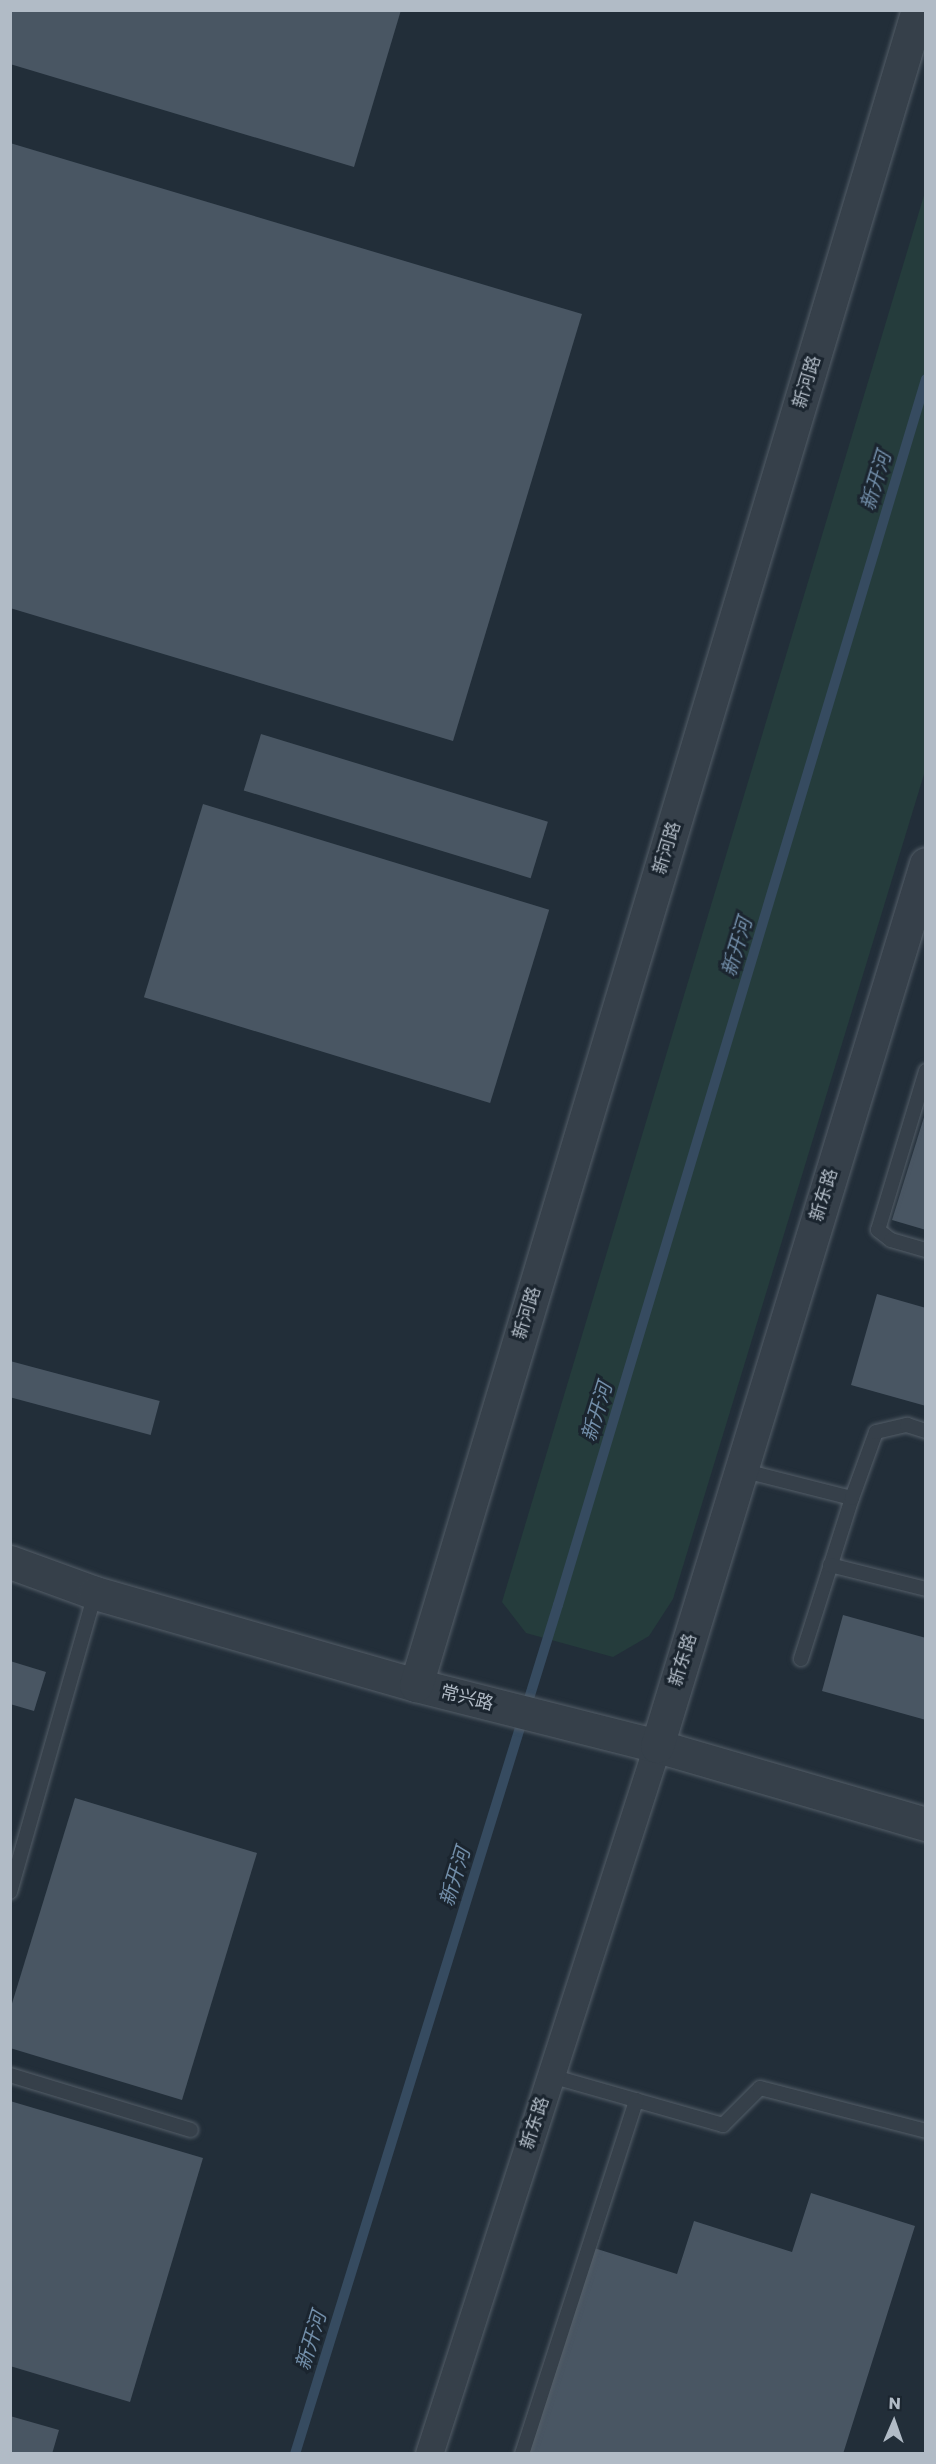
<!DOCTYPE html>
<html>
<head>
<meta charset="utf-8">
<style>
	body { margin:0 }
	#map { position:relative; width:936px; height:2464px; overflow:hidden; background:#222e39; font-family:Poppins,"Noto Sans SC",sans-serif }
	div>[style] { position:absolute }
	.green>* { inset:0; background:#253c3c }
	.stream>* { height:10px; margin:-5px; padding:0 5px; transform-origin:5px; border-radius:5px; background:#364b60 }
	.building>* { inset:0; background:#495663; transform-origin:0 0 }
	.roads { filter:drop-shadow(0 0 2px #545e68) drop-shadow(0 0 2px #545e68) }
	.service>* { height:14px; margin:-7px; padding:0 7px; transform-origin:7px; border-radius:7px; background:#36404a }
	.minor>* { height:27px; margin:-13.5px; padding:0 13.5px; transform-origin:13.5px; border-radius:13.5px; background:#36404a }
	.tertiary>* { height:33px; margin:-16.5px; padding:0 16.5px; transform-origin:16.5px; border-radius:16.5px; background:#36404a }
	span { translate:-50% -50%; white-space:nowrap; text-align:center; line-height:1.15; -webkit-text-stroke:6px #1b252f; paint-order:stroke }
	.street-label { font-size:18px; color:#b1bbc6 }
	.water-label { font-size:20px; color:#728ea9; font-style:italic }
	.frame { position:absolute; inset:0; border:12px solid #b1bbc6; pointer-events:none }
	.north { position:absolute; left:864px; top:2392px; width:60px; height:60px; -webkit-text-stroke:4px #1b252f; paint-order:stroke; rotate:2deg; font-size:16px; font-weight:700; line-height:24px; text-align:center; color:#b1bbc6 }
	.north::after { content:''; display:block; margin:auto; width:21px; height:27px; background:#b1bbc6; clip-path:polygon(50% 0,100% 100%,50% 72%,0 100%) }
</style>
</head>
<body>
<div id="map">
	<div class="green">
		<div style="clip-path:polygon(925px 192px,925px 771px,673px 1599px,649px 1636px,613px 1657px,526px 1633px,502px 1602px)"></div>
	</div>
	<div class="stream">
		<div style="left:295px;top:2454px;width:889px;rotate:-72.79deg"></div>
		<div style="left:558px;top:1605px;width:1280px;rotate:-73.29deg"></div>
	</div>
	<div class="building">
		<div style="clip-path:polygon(10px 10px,401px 10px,354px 167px,10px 64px)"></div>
		<div style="clip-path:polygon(10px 143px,582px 314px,453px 741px,10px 608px)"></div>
		<div style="left:261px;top:734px;width:300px;height:59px;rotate:17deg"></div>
		<div style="left:203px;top:804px;width:362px;height:202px;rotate:17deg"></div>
		<div style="clip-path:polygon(925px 1114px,926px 1114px,926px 1230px,892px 1220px)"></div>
		<div style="clip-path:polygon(877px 1294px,926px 1308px,926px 1406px,851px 1385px)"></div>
		<div style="left:10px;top:1361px;width:155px;height:35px;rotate:15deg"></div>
		<div style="clip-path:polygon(843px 1615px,926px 1638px,926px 1720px,822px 1691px)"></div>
		<div style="clip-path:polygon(10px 1661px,46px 1672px,34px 1711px,10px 1704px)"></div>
		<div style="clip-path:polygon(75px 1798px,257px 1853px,182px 2100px,10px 2048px,10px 2010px)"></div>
		<div style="clip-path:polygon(10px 2101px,203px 2158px,130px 2402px,10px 2366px)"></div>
		<div style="clip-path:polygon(811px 2193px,915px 2226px,843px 2454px,529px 2454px,594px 2248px,677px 2274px,694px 2221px,792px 2252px)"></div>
		<div style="clip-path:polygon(10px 2416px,59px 2430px,52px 2454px,10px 2454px)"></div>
	</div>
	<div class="roads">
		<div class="service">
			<div style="left:926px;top:1071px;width:166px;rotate:106.8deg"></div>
			<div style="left:878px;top:1230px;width:16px;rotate:38deg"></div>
			<div style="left:891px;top:1240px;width:36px;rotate:16deg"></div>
			<div style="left:741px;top:1470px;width:114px;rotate:14.2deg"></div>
			<div style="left:852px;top:1498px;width:169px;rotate:107.6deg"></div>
			<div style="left:852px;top:1498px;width:70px;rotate:-70deg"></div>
			<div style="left:876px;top:1432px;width:32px;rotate:-13deg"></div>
			<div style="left:907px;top:1425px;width:20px;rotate:18deg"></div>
			<div style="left:830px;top:1565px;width:99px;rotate:14deg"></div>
			<div style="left:10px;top:1892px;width:311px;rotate:-74.1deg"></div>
			<div style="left:10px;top:2075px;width:189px;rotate:16.9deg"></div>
			<div style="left:551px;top:2076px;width:179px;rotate:15.9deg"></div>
			<div style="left:723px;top:2125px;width:52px;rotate:-45deg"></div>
			<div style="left:760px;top:2088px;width:171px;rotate:14.5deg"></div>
			<div style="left:522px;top:2454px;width:372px;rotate:-72.1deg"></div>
		</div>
		<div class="minor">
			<div style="left:429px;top:2454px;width:744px;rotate:-72.15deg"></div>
		</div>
		<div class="tertiary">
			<div style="left:10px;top:1562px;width:90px;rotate:20deg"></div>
			<div style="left:95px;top:1593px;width:334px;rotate:16deg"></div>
			<div style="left:416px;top:1685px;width:249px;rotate:14.2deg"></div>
			<div style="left:657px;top:1746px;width:280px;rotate:16.2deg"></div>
			<div style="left:416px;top:1685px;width:1749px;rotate:-73.32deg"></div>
			<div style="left:657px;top:1746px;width:922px;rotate:-73.04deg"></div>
		</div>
	</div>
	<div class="street-label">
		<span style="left:807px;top:382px;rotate:-73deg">新河路</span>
		<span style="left:667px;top:848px;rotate:-73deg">新河路</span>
		<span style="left:824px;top:1195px;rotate:-73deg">新东路</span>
		<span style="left:527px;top:1313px;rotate:-73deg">新河路</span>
		<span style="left:683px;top:1660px;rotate:-73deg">新东路</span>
		<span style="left:467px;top:1698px;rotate:14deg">常兴路</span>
		<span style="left:535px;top:2123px;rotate:-72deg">新东路</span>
	</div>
	<div class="water-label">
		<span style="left:876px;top:481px;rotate:-73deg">新开河</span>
		<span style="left:737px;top:947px;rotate:-73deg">新开河</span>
		<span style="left:597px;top:1412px;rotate:-73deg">新开河</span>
		<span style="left:455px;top:1877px;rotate:-73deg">新开河</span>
		<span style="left:311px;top:2341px;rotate:-73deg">新开河</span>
	</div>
	<div class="frame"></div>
	<div class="north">N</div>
</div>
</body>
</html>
